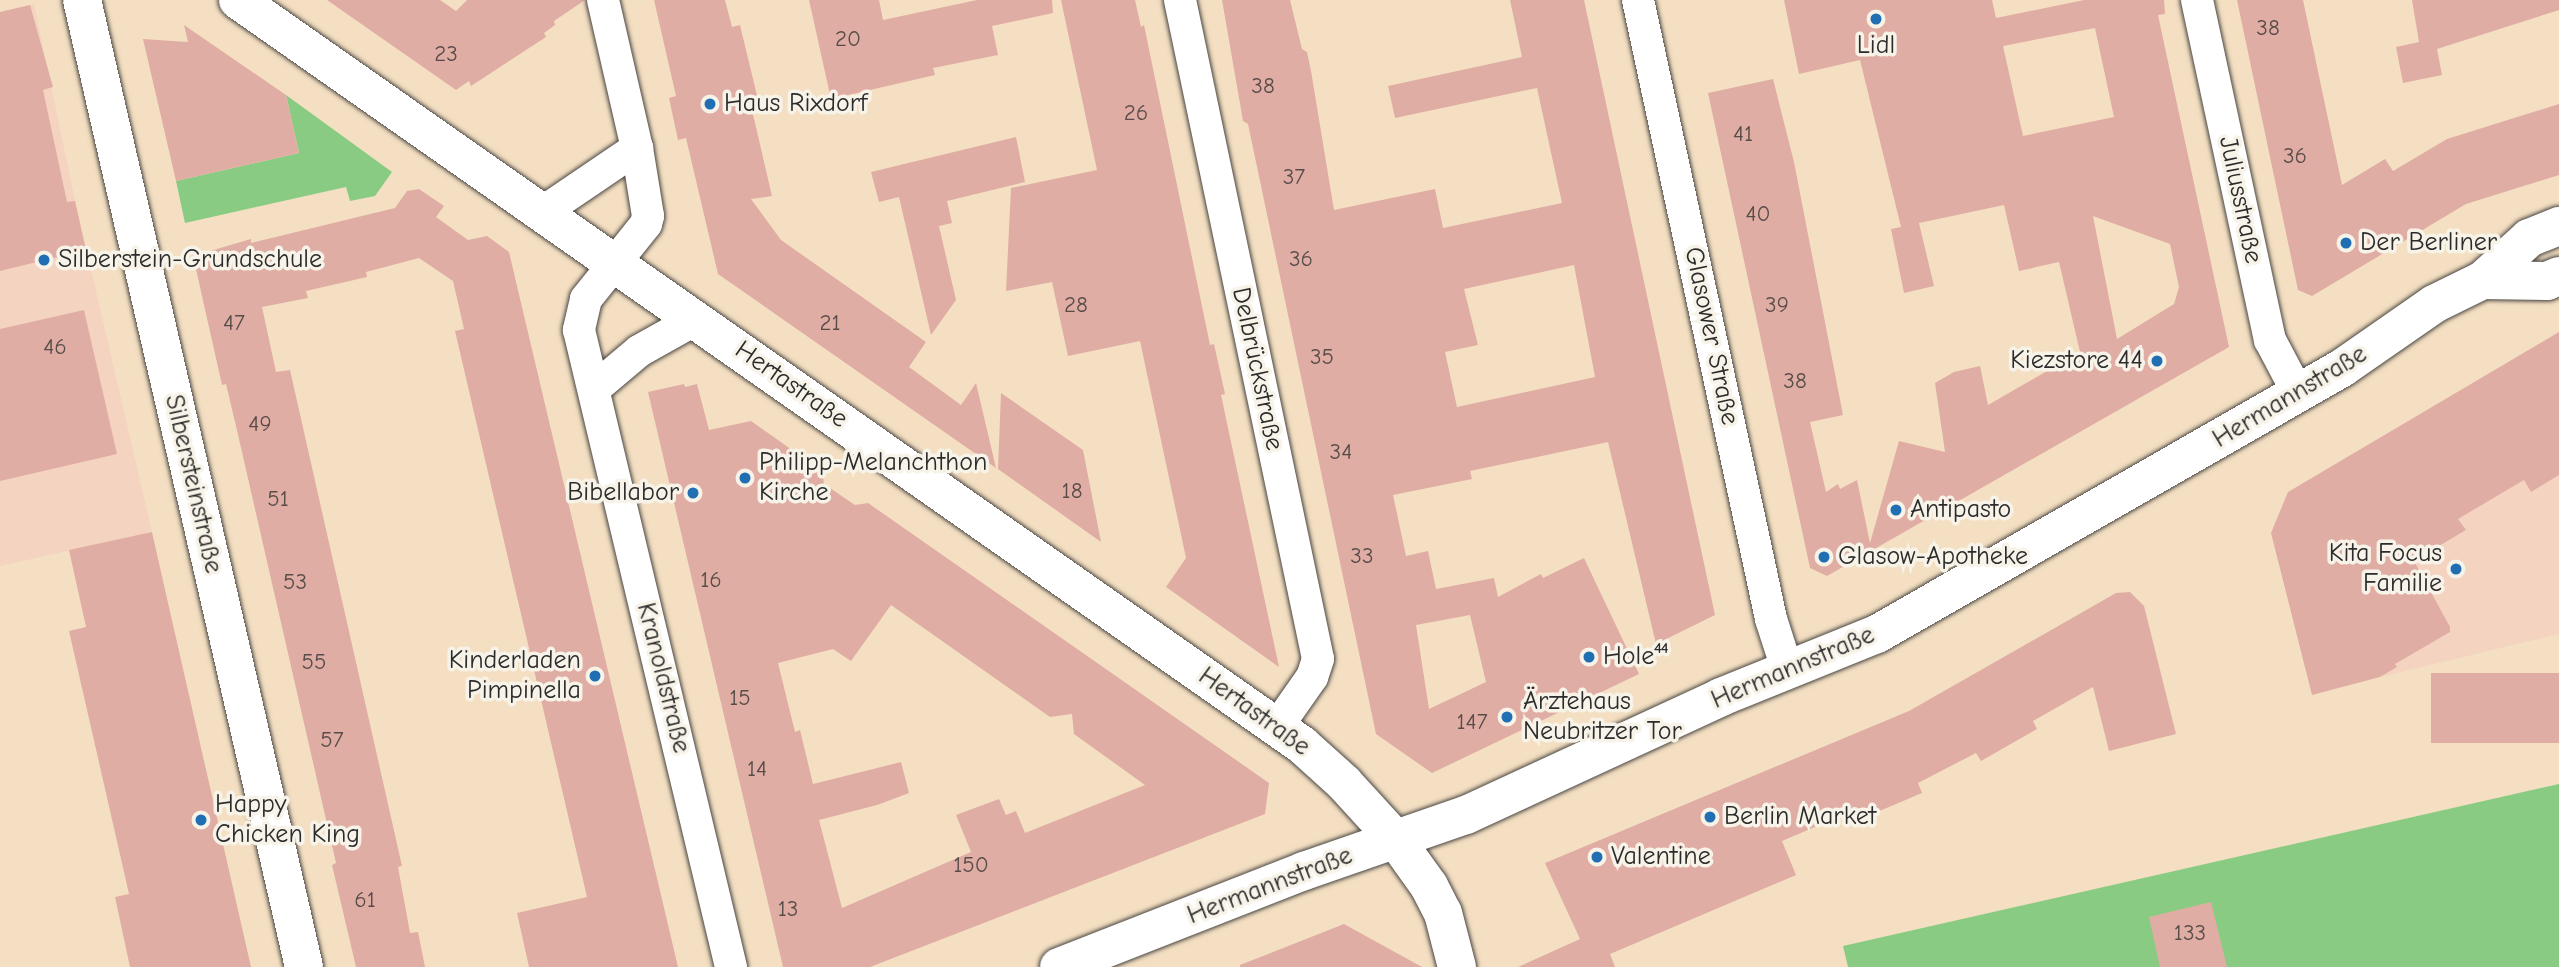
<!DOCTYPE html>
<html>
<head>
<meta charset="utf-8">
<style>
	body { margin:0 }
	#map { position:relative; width:2559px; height:967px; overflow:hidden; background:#f4dfc2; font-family:"Comic Neue",sans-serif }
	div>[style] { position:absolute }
	.built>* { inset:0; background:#f4d3c0 }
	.green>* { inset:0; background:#8acb83 }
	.building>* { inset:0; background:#e0ada4; transform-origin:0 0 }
	.roads { filter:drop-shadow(0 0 2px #494642) drop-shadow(0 0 2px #494642) }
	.street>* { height:32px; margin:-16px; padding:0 16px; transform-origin:16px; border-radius:16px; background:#fff }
	.secondary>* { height:38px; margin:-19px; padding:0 19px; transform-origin:19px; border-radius:19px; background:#fff }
	.dots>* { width:19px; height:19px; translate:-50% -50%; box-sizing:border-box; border:4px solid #f7f3e8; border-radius:50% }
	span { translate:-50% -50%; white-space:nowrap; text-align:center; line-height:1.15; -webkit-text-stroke:7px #f7f3e8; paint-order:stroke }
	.number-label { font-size:23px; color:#584c49 }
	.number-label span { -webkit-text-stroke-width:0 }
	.poi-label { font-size:26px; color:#2b2b2b }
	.left { translate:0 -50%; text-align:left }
	.right { translate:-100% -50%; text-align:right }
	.street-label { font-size:26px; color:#2b2b2b }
</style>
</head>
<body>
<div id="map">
	<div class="built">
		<div style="clip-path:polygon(34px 4px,75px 201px,152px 532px,0 566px,0 12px)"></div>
		<div style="clip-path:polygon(2559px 475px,2559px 634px,2380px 677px,2397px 667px,2386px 649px,2406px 551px,2420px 559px,2465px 531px,2458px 519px,2524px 480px,2531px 492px)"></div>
	</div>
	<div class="green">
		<div style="clip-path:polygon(286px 95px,392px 172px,375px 196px,350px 201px,346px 187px,185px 223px,176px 181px,299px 153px)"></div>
		<div style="clip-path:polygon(2559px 784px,2559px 967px,1848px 967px,1843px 946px)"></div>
	</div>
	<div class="building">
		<div style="clip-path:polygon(327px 0,440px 0,456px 11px,467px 0,585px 0,554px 21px,555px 25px,544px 33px,546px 37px,471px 86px,469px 81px,456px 90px)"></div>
		<div style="clip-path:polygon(654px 0,725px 0,732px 27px,740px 25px,760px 108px,752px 110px,772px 196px,751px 199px,781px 240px,926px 342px,909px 367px,961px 405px,976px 383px,996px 468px,718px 274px,686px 138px,678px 140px,669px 98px,676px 96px)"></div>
		<div style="clip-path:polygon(809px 0,879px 0,883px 20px,977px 0,1052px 0,1053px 13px,992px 26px,998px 55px,933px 68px,935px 75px,831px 99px)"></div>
		<div style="clip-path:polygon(1061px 0,1135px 0,1141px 27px,1144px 25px,1210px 345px,1214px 344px,1225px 394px,1221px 395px,1279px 667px,1166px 587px,1186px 558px,1140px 341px,1068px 356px,1052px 282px,1006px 291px,1011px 188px,1097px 170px)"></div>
		<div style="clip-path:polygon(evenodd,1222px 0,1290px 0,1302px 49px,1307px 52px,1311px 71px,1334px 210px,1435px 189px,1443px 228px,1562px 203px,1537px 88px,1395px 118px,1388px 86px,1522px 57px,1510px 0,1584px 0,1715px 615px,1656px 644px,1608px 442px,1470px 471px,1472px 479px,1393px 495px,1406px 556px,1428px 551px,1436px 589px,1494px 578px,1498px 597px,1541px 574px,1543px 578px,1584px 558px,1639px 674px,1432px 773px,1376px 734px,1248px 124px,1243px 121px,1222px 0,1574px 265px,1595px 377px,1457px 407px,1445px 352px,1478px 345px,1464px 289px,1574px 265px,1222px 0,1470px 615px,1486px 682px,1429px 709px,1416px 625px,1470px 615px)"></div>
		<div style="clip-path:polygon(evenodd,1784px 0,1992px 0,1996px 18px,2084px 0,2164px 0,2165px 14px,2158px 15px,2229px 347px,1827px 576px,1810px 568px,1708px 93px,1773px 79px,1794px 162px,1843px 415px,1810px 422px,1826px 492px,1838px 484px,1840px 489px,1857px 480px,1870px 543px,1899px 441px,1945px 452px,1935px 383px,1954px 372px,1980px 366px,1988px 405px,2080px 352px,2059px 262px,2019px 271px,2004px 205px,1919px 223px,1934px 286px,1904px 293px,1891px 229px,1901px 227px,1860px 60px,1799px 74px,1784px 0,2095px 28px,2114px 117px,2023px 136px,2003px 46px,2095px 28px,1784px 0,2093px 216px,2170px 244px,2179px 287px,2174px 304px,2117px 339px,2093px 216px)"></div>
		<div style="clip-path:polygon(2237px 0,2303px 0,2342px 185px,2385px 159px,2393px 171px,2447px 139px,2559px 104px,2559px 175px,2466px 204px,2312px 296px,2298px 290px)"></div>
		<div style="clip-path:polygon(2412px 0,2559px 0,2559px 10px,2437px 49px,2442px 75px,2403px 83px,2396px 47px,2419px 42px)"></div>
		<div style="clip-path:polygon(30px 5px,53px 87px,43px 90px,67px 202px,75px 201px,86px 250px,0 271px,0 12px)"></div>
		<div style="clip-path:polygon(184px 25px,286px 95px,299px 153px,176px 181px,143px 39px,188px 42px)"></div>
		<div style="clip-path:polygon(1016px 137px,1025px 182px,947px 201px,952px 223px,939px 226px,956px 300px,931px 335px,899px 197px,879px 202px,871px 172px)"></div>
		<div style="clip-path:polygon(419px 189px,444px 206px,436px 217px,468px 240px,487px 236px,509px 252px,678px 967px,529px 967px,517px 913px,587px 897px,455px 331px,464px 329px,453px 281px,419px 258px,366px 272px,367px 277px,306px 291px,308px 298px,262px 307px,276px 372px,290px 370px,402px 866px,398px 867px,410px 933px,418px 932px,425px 967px,356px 967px,332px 865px,336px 863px,236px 426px,226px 384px,222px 385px,193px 256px,251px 239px,251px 243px,395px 208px,407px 191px)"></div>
		<div style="clip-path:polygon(84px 310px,117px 454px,0 481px,0 329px)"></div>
		<div style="clip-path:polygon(2559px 332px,2559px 475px,2531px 492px,2524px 480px,2458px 519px,2466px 530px,2414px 561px,2450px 627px,2450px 632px,2395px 664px,2397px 667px,2380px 677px,2312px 695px,2271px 533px,2288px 492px)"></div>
		<div style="clip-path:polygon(evenodd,684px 384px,685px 387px,697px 384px,709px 430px,751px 421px,822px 471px,824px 484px,855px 505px,868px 503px,1269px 783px,1265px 814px,870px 967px,783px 967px,648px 392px,684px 384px,891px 605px,1050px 717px,1072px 714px,1074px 734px,1145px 785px,1025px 833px,1016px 811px,1006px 815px,999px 799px,956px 815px,971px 852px,842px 908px,819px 820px,877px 805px,909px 793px,901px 762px,813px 784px,800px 730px,795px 732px,778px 663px,833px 649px,851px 661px,891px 605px)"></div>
		<div style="clip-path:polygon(1001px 393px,1083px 450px,1101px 542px,998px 469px)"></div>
		<div style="clip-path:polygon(152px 532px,161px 572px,251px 967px,130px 967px,115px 897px,129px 894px,69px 631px,86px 627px,69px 550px)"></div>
		<div style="clip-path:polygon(2130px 592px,2144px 606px,2176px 734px,2109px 751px,2093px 687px,2033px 721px,2037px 729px,1981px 761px,1976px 753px,1918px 783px,1922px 793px,1863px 818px,1859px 808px,1782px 841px,1796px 875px,1610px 954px,1615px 967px,1518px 967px,1580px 939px,1545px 863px,1909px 711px,2116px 593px)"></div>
		<div style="left:2559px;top:673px;width:70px;height:128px;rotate:90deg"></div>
		<div style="clip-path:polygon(2211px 902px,2227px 967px,2160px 967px,2149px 917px)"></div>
		<div style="clip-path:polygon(1344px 924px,1422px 967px,1240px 967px,1240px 965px)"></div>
	</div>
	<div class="roads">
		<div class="street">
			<div style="left:603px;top:0;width:152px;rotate:77.1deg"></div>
			<div style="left:637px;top:148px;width:69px;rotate:80.8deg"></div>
			<div style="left:648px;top:216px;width:8px;rotate:104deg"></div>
			<div style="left:646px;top:224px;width:96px;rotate:128.7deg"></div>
			<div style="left:586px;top:299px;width:32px;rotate:103deg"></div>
			<div style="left:579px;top:330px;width:655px;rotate:76.58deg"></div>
			<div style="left:1180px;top:0;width:673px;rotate:78.17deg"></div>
			<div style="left:1318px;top:659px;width:19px;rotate:108deg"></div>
			<div style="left:1312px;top:677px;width:61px;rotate:125deg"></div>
			<div style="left:1638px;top:0;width:633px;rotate:77.87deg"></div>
			<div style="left:1771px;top:619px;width:56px;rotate:72.2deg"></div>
			<div style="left:2197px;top:0;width:348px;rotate:77.9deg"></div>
			<div style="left:2270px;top:340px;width:60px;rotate:62.2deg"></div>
			<div style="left:543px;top:212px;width:114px;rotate:-34.2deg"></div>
			<div style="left:594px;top:389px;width:59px;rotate:-40.2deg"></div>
			<div style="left:639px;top:351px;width:65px;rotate:-29.3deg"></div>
		</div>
		<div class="secondary">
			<div style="left:82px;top:0;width:992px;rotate:77.07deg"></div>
			<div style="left:238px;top:0;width:1299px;rotate:35deg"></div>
			<div style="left:1302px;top:745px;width:57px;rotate:42.1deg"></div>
			<div style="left:1344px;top:783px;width:77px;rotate:47.6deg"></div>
			<div style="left:1396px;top:840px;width:57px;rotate:54.3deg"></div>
			<div style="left:1429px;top:886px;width:30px;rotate:63deg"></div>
			<div style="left:1443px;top:913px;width:56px;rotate:75.5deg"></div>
			<div style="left:2483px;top:280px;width:64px;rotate:0.9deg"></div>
			<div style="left:2547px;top:281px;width:13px;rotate:-23deg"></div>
			<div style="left:1059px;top:967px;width:263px;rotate:-21.4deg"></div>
			<div style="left:1304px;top:871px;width:171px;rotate:-19.1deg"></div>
			<div style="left:1466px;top:815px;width:281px;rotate:-24.8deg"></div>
			<div style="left:1721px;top:697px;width:168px;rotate:-22deg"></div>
			<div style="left:1877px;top:634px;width:536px;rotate:-29.77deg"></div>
			<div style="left:2342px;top:368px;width:112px;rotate:-34.8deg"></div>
			<div style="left:2434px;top:304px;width:55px;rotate:-26.1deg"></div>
			<div style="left:2483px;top:280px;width:62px;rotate:-42.4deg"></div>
			<div style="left:2529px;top:238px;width:32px;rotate:-22deg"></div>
		</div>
	</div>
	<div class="dots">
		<div style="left:1876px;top:19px;background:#1f6fb2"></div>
		<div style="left:710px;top:104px;background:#1f6fb2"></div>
		<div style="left:2346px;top:243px;background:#1f6fb2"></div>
		<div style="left:44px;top:260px;background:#1f6fb2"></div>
		<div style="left:2157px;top:361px;background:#1f6fb2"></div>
		<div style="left:745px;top:478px;background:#1f6fb2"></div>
		<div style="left:693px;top:493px;background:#1f6fb2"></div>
		<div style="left:1896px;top:510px;background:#1f6fb2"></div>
		<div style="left:1824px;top:557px;background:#1f6fb2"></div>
		<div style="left:2456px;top:569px;background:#1f6fb2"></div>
		<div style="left:1589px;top:657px;background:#1f6fb2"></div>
		<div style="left:595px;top:676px;background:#1f6fb2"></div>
		<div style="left:1507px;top:717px;background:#1f6fb2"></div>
		<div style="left:1710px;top:817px;background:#1f6fb2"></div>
		<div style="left:201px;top:820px;background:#1f6fb2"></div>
		<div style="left:1597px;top:857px;background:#1f6fb2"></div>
	</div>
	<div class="number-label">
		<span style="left:2268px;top:28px">38</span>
		<span style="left:848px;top:39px">20</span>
		<span style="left:446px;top:54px">23</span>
		<span style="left:1263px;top:86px">38</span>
		<span style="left:1136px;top:113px">26</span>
		<span style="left:1743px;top:134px">41</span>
		<span style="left:2295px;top:156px">36</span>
		<span style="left:1294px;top:177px">37</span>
		<span style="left:1758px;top:214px">40</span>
		<span style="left:1301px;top:259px">36</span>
		<span style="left:1076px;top:305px">28</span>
		<span style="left:1777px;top:305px">39</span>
		<span style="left:234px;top:323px">47</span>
		<span style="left:830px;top:323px">21</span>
		<span style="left:55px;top:347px">46</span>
		<span style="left:1322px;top:357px">35</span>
		<span style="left:1795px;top:381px">38</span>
		<span style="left:260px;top:424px">49</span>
		<span style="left:1341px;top:452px">34</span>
		<span style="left:1072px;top:491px">18</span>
		<span style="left:278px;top:499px">51</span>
		<span style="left:1362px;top:556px">33</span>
		<span style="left:711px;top:580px">16</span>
		<span style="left:295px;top:582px">53</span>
		<span style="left:314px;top:662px">55</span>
		<span style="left:740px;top:698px">15</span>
		<span style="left:1472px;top:722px">147</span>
		<span style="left:332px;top:740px">57</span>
		<span style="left:757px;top:769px">14</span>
		<span style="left:971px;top:865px">150</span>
		<span style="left:365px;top:900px">61</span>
		<span style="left:788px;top:909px">13</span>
		<span style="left:2190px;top:933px">133</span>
	</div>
	<div class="poi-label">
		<span style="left:1876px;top:46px">Lidl</span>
		<span class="left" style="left:724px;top:104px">Haus Rixdorf</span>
		<span class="left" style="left:2360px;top:243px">Der Berliner</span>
		<span class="left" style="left:58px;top:260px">Silberstein-Grundschule</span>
		<span class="right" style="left:2143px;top:361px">Kiezstore 44</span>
		<span class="left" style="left:759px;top:478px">Philipp-Melanchthon<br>Kirche</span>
		<span class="right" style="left:679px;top:493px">Bibellabor</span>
		<span class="left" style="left:1910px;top:510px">Antipasto</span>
		<span class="right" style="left:2442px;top:569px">Kita Focus<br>Familie</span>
		<span class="left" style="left:1838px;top:557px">Glasow-Apotheke</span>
		<span class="left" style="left:1603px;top:657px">Hole⁴⁴</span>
		<span class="right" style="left:581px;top:676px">Kinderladen<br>Pimpinella</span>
		<span class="left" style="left:1523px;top:717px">Ärztehaus<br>Neubritzer Tor</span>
		<span class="left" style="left:215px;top:820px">Happy<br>Chicken King</span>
		<span class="left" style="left:1724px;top:817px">Berlin Market</span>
		<span class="left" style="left:1611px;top:857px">Valentine</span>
	</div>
	<div class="street-label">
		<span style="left:2240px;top:200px;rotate:78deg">Juliusstraße</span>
		<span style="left:1711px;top:336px;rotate:78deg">Glasower Straße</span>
		<span style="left:1257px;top:369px;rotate:78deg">Delbrückstraße</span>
		<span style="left:791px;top:385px;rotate:35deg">Hertastraße</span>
		<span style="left:2290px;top:397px;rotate:-31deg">Hermannstraße</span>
		<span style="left:193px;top:484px;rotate:77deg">Silbersteinstraße</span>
		<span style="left:1793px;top:668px;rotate:-23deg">Hermannstraße</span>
		<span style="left:663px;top:678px;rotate:76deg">Kranoldstraße</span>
		<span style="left:1254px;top:712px;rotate:36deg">Hertastraße</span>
		<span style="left:1270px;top:886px;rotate:-21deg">Hermannstraße</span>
	</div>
</div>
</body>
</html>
